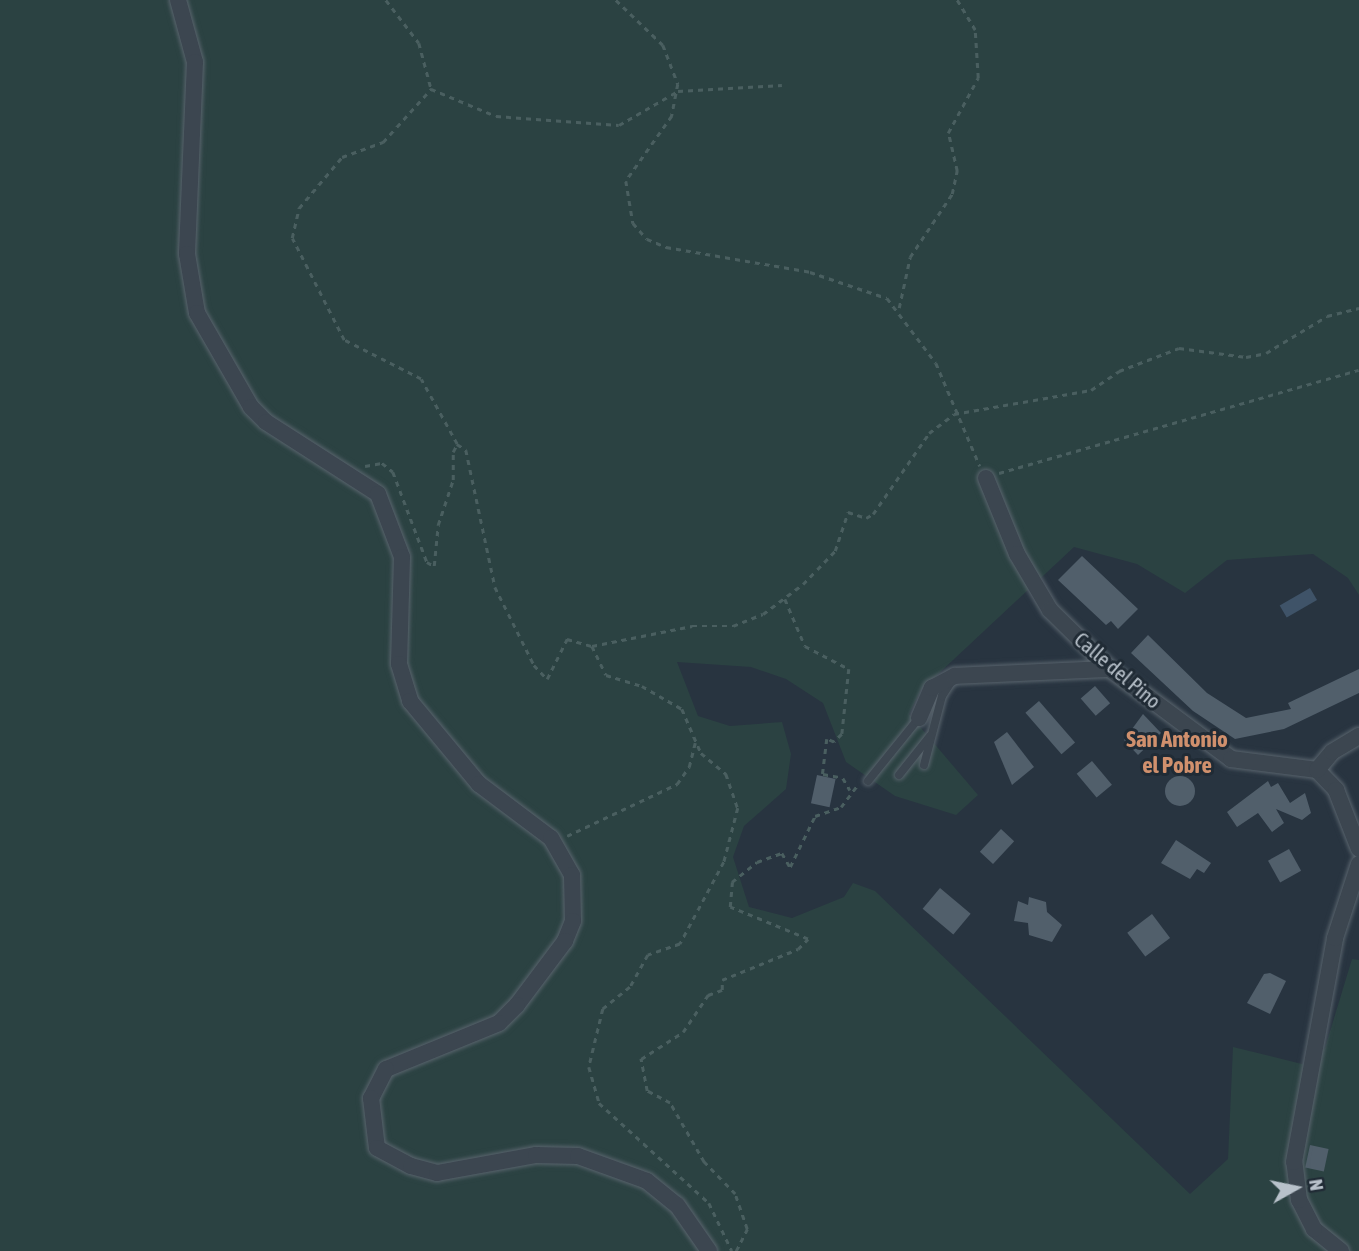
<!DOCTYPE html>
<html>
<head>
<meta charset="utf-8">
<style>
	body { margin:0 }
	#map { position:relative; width:1359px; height:1251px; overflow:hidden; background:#283440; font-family:"Asap Condensed",sans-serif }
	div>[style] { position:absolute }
	.green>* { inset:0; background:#2b4242 }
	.water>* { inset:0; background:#3f5368; transform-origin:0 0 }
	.building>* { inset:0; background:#515f6b; transform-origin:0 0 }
	.round { border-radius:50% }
	.path>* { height:2.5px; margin-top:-1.25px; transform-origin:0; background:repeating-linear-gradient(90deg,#4a5f60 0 5px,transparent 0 10px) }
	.roads { filter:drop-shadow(0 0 2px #59646d) drop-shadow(0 0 2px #59646d) }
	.lane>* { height:8px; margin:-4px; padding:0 4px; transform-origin:4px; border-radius:4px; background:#3c4650 }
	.street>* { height:16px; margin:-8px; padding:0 8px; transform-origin:8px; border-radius:8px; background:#3c4650 }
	span { translate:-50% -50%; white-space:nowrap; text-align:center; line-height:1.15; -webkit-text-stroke:6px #202b35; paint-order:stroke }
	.street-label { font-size:21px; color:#b8c1ca }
	.neighbourhood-label { font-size:23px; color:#d0906d; font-weight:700 }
	.north { position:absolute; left:1261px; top:1153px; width:70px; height:70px; -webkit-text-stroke:5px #202b35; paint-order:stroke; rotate:81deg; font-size:19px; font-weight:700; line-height:28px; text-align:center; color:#b8c1ca }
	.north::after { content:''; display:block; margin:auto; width:24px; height:32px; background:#b8c1ca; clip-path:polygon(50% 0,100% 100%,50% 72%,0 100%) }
</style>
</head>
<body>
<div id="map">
	<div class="green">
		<div style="clip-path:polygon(0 0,1359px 0,1359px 595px,1348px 578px,1313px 554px,1227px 560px,1185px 593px,1137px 564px,1074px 547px,921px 690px,909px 714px,978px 795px,956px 815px,895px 796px,846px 762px,823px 703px,786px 679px,751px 667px,677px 662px,698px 716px,730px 726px,782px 722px,791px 754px,786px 789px,744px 826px,733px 857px,749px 907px,792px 918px,844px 897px,853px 883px,875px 891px,1190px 1194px,1228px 1159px,1233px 1047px,1306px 1065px,1325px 1048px,1352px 959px,1359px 960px,1359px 1251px,0 1251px)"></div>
	</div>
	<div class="water">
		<div style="left:1310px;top:588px;width:14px;height:35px;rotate:60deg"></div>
	</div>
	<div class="building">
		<div style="clip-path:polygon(1082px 556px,1138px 609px,1118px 629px,1111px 621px,1106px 625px,1058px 580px)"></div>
		<div style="clip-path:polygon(1148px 635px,1207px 693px,1246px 718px,1291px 709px,1288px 703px,1359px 669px,1359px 693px,1284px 729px,1235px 739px,1193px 711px,1131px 653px)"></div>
		<div style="left:1095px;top:686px;width:23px;height:19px;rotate:49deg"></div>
		<div style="left:1039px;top:701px;width:55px;height:18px;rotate:49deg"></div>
		<div style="clip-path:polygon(1143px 714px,1161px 733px,1138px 755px,1124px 740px)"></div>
		<div style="clip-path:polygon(1007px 732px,1034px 767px,1012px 785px,994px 742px)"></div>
		<div style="left:1092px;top:761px;width:31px;height:20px;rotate:50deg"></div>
		<div style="left:817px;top:775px;width:19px;height:29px;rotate:12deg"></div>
		<div class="round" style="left:1165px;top:776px;width:30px;height:30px"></div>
		<div style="clip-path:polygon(1268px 781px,1271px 787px,1278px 783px,1290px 803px,1305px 793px,1311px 813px,1302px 820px,1276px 809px,1284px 823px,1272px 832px,1258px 813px,1237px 827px,1227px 812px)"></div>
		<div style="left:1001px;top:829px;width:18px;height:31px;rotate:43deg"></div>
		<div style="clip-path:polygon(1176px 840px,1211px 863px,1204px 873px,1197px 869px,1190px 879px,1161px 863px)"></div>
		<div style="left:1289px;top:849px;width:25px;height:24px;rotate:61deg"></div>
		<div style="left:940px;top:888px;width:40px;height:27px;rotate:40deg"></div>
		<div style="clip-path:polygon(1029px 897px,1046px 902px,1047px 912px,1062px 925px,1052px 942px,1029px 935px,1028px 923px,1014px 921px,1018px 901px,1028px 905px)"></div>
		<div style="left:1152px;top:914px;width:30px;height:31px;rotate:53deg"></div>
		<div style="clip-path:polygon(1270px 973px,1286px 981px,1270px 1014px,1247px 1003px,1264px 974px)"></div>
		<div style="left:1310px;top:1145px;width:19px;height:23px;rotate:12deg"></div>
	</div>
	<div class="path">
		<div style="left:386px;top:0;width:54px;rotate:52.5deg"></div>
		<div style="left:419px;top:43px;width:47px;rotate:75.1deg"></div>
		<div style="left:616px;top:0;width:65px;rotate:43.8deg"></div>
		<div style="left:663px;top:45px;width:42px;rotate:69deg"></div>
		<div style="left:678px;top:84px;width:33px;rotate:101deg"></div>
		<div style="left:672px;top:116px;width:80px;rotate:125.3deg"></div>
		<div style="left:626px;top:181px;width:43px;rotate:80.5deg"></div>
		<div style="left:633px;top:223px;width:21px;rotate:49deg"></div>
		<div style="left:647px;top:239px;width:21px;rotate:23deg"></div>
		<div style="left:666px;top:247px;width:146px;rotate:9.8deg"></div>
		<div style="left:810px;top:272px;width:81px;rotate:18.7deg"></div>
		<div style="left:887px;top:298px;width:81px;rotate:53deg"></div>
		<div style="left:936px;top:363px;width:112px;rotate:66.9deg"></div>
		<div style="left:899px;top:308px;width:52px;rotate:-77.8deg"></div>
		<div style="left:910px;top:257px;width:76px;rotate:-56.3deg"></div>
		<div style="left:952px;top:194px;width:24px;rotate:-78deg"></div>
		<div style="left:957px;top:171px;width:39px;rotate:-103deg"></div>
		<div style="left:948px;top:133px;width:63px;rotate:-61.4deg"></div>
		<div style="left:978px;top:78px;width:48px;rotate:-93.6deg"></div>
		<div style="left:975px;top:30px;width:35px;rotate:-121deg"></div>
		<div style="left:457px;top:444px;width:74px;rotate:-119deg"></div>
		<div style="left:421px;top:379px;width:86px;rotate:-153.1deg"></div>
		<div style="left:344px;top:340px;width:114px;rotate:-117deg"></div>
		<div style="left:292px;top:238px;width:31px;rotate:-77deg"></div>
		<div style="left:299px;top:208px;width:67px;rotate:-49.9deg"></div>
		<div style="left:342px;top:157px;width:44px;rotate:-20.1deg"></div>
		<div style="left:383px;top:142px;width:72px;rotate:-47.8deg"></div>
		<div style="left:431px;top:89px;width:70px;rotate:22.6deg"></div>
		<div style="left:496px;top:116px;width:123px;rotate:4.2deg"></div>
		<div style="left:619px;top:125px;width:68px;rotate:-30deg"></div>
		<div style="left:678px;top:91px;width:104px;rotate:-3.3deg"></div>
		<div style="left:365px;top:466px;width:17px;rotate:-10deg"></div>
		<div style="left:382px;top:463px;width:14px;rotate:39deg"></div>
		<div style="left:393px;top:472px;width:96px;rotate:69.3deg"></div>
		<div style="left:427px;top:562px;width:8px;rotate:30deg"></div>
		<div style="left:434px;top:566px;width:41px;rotate:-84.4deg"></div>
		<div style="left:438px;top:525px;width:47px;rotate:-71.6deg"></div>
		<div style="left:453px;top:480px;width:28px;rotate:-90deg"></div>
		<div style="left:453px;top:452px;width:9px;rotate:-63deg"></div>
		<div style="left:457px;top:444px;width:11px;rotate:34deg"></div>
		<div style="left:466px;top:450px;width:140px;rotate:78deg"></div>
		<div style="left:495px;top:587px;width:87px;rotate:63.4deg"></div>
		<div style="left:534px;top:665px;width:19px;rotate:47deg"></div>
		<div style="left:547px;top:679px;width:45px;rotate:-63.4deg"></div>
		<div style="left:567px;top:639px;width:26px;rotate:16deg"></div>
		<div style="left:592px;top:646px;width:102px;rotate:-11.3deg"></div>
		<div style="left:692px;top:626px;width:41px"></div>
		<div style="left:733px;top:626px;width:32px;rotate:-22deg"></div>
		<div style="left:763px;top:614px;width:50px;rotate:-36.9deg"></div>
		<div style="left:803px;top:584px;width:46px;rotate:-45.9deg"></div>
		<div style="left:835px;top:551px;width:41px;rotate:-71.6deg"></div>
		<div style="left:848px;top:512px;width:19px;rotate:18deg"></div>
		<div style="left:866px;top:518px;width:8px;rotate:-30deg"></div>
		<div style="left:873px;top:514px;width:98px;rotate:-55.3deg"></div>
		<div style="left:929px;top:433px;width:31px;rotate:-37deg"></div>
		<div style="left:954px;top:414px;width:139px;rotate:-9.9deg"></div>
		<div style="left:1091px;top:390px;width:34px;rotate:-34deg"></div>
		<div style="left:1119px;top:371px;width:64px;rotate:-21deg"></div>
		<div style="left:1179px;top:348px;width:68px;rotate:7.7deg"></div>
		<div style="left:1246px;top:357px;width:20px;rotate:-11deg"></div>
		<div style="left:1266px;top:353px;width:71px;rotate:-31.2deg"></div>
		<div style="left:1327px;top:316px;width:33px;rotate:-14deg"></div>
		<div style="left:999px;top:473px;width:374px;rotate:-16deg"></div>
		<div style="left:785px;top:599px;width:51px;rotate:66.9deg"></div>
		<div style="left:805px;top:646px;width:50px;rotate:27.6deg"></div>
		<div style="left:849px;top:669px;width:65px;rotate:96.1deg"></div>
		<div style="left:842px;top:734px;width:11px;rotate:135deg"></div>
		<div style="left:834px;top:742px;width:8px;rotate:-157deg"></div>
		<div style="left:827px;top:739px;width:35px;rotate:97deg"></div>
		<div style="left:823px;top:774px;width:20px;rotate:11deg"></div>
		<div style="left:843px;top:778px;width:14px;rotate:60deg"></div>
		<div style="left:592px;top:646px;width:32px;rotate:64deg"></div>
		<div style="left:606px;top:675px;width:38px;rotate:17deg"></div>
		<div style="left:642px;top:686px;width:46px;rotate:29.9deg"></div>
		<div style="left:682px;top:709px;width:48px;rotate:66.6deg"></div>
		<div style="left:701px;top:753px;width:33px;rotate:40deg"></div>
		<div style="left:726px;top:774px;width:36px;rotate:71deg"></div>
		<div style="left:738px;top:808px;width:56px;rotate:104.5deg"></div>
		<div style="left:724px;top:862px;width:93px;rotate:118.2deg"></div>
		<div style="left:680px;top:944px;width:34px;rotate:161deg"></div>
		<div style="left:648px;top:955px;width:37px;rotate:119deg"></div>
		<div style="left:630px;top:987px;width:35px;rotate:141deg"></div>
		<div style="left:603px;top:1009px;width:60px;rotate:103.6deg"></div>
		<div style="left:589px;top:1067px;width:37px;rotate:74deg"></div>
		<div style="left:599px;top:1103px;width:149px;rotate:42.3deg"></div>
		<div style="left:709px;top:1203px;width:53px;rotate:64.4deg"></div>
		<div style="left:567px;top:836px;width:122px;rotate:-25.3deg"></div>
		<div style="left:677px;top:784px;width:21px;rotate:-55deg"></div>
		<div style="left:689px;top:767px;width:25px;rotate:-76deg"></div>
		<div style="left:736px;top:1251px;width:25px;rotate:-63deg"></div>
		<div style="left:747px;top:1229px;width:37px;rotate:-109deg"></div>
		<div style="left:735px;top:1194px;width:45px;rotate:-134.1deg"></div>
		<div style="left:704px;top:1162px;width:68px;rotate:-120deg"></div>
		<div style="left:670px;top:1103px;width:26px;rotate:-152deg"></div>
		<div style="left:647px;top:1091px;width:33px;rotate:-101deg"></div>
		<div style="left:641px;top:1059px;width:50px;rotate:-32.7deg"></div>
		<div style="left:683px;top:1032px;width:45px;rotate:-56deg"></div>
		<div style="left:708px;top:995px;width:15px;rotate:-20deg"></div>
		<div style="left:722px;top:990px;width:10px;rotate:-90deg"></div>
		<div style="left:722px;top:980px;width:82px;rotate:-22.2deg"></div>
		<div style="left:798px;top:949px;width:14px;rotate:-45deg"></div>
		<div style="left:808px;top:939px;width:84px;rotate:-157.7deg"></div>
		<div style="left:730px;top:907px;width:25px;rotate:-85deg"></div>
		<div style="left:732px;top:882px;width:32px;rotate:-39deg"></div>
		<div style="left:757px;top:862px;width:27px;rotate:-20deg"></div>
		<div style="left:782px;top:853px;width:16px;rotate:60deg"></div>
		<div style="left:790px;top:867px;width:57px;rotate:-63.9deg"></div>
		<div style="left:815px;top:816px;width:28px;rotate:-19deg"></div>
		<div style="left:841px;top:807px;width:26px;rotate:-53deg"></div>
	</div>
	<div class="roads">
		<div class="lane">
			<div style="left:924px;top:765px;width:71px;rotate:-75.4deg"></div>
			<div style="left:942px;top:696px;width:17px;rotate:-57deg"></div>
			<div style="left:899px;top:775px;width:50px;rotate:-51.5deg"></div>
			<div style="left:868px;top:781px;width:81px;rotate:-51deg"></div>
		</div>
		<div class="street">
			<div style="left:178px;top:0;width:64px;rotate:74.7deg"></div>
			<div style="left:195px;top:62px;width:192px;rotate:92.4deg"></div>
			<div style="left:187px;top:254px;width:60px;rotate:80.4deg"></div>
			<div style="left:197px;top:313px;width:108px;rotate:60.1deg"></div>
			<div style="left:251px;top:407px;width:21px;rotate:45deg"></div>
			<div style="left:266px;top:422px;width:133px;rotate:32.7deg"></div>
			<div style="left:378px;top:494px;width:67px;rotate:69.1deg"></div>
			<div style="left:402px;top:557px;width:107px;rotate:91.6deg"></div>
			<div style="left:399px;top:664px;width:39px;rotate:73deg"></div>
			<div style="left:410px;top:701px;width:108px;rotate:50.3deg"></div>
			<div style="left:479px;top:784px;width:90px;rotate:36.9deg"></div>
			<div style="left:551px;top:838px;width:43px;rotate:60.4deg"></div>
			<div style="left:572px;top:875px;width:46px;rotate:88.8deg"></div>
			<div style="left:573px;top:921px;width:22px;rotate:112deg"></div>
			<div style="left:565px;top:941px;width:80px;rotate:126.9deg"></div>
			<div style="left:517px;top:1005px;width:25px;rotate:135deg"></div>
			<div style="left:499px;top:1023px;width:122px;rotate:157.8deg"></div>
			<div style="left:386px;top:1069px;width:33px;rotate:117deg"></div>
			<div style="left:371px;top:1098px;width:50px;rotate:83.2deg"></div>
			<div style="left:377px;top:1148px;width:38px;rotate:28deg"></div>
			<div style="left:411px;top:1166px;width:27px;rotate:15deg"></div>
			<div style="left:437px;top:1173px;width:101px;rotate:-10.3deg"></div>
			<div style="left:536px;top:1155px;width:42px;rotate:1.4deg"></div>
			<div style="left:578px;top:1156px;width:73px;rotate:19.9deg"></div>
			<div style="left:647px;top:1181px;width:38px;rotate:39deg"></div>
			<div style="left:677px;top:1205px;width:56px;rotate:55.2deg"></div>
			<div style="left:986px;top:478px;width:82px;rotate:67.8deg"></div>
			<div style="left:1017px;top:554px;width:65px;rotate:59.5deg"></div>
			<div style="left:1050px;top:610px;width:84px;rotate:44.5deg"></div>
			<div style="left:1110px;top:669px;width:151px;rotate:36.6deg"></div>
			<div style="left:1231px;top:759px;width:87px;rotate:7.3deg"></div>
			<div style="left:1317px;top:770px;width:28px;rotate:46deg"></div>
			<div style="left:1336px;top:790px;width:63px;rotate:68.7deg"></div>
			<div style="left:919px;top:718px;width:33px;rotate:-67deg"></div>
			<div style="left:932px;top:688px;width:26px;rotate:-28deg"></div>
			<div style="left:955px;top:676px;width:155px;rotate:-2.6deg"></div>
			<div style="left:1317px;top:770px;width:23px;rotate:-50deg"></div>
			<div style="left:1332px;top:752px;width:31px;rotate:-31deg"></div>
			<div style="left:1341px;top:1251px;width:35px;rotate:-141deg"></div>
			<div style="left:1314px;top:1229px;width:33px;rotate:-117deg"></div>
			<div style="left:1299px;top:1200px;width:38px;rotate:-97deg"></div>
			<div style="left:1294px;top:1162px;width:228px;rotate:-79.6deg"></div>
			<div style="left:1335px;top:938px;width:78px;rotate:-72deg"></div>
		</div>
	</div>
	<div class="street-label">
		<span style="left:1118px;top:670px;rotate:40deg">Calle del Pino</span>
	</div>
	<div class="neighbourhood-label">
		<span style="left:1177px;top:752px">San Antonio<br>el Pobre</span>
	</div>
	<div class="north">N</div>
</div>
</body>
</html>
